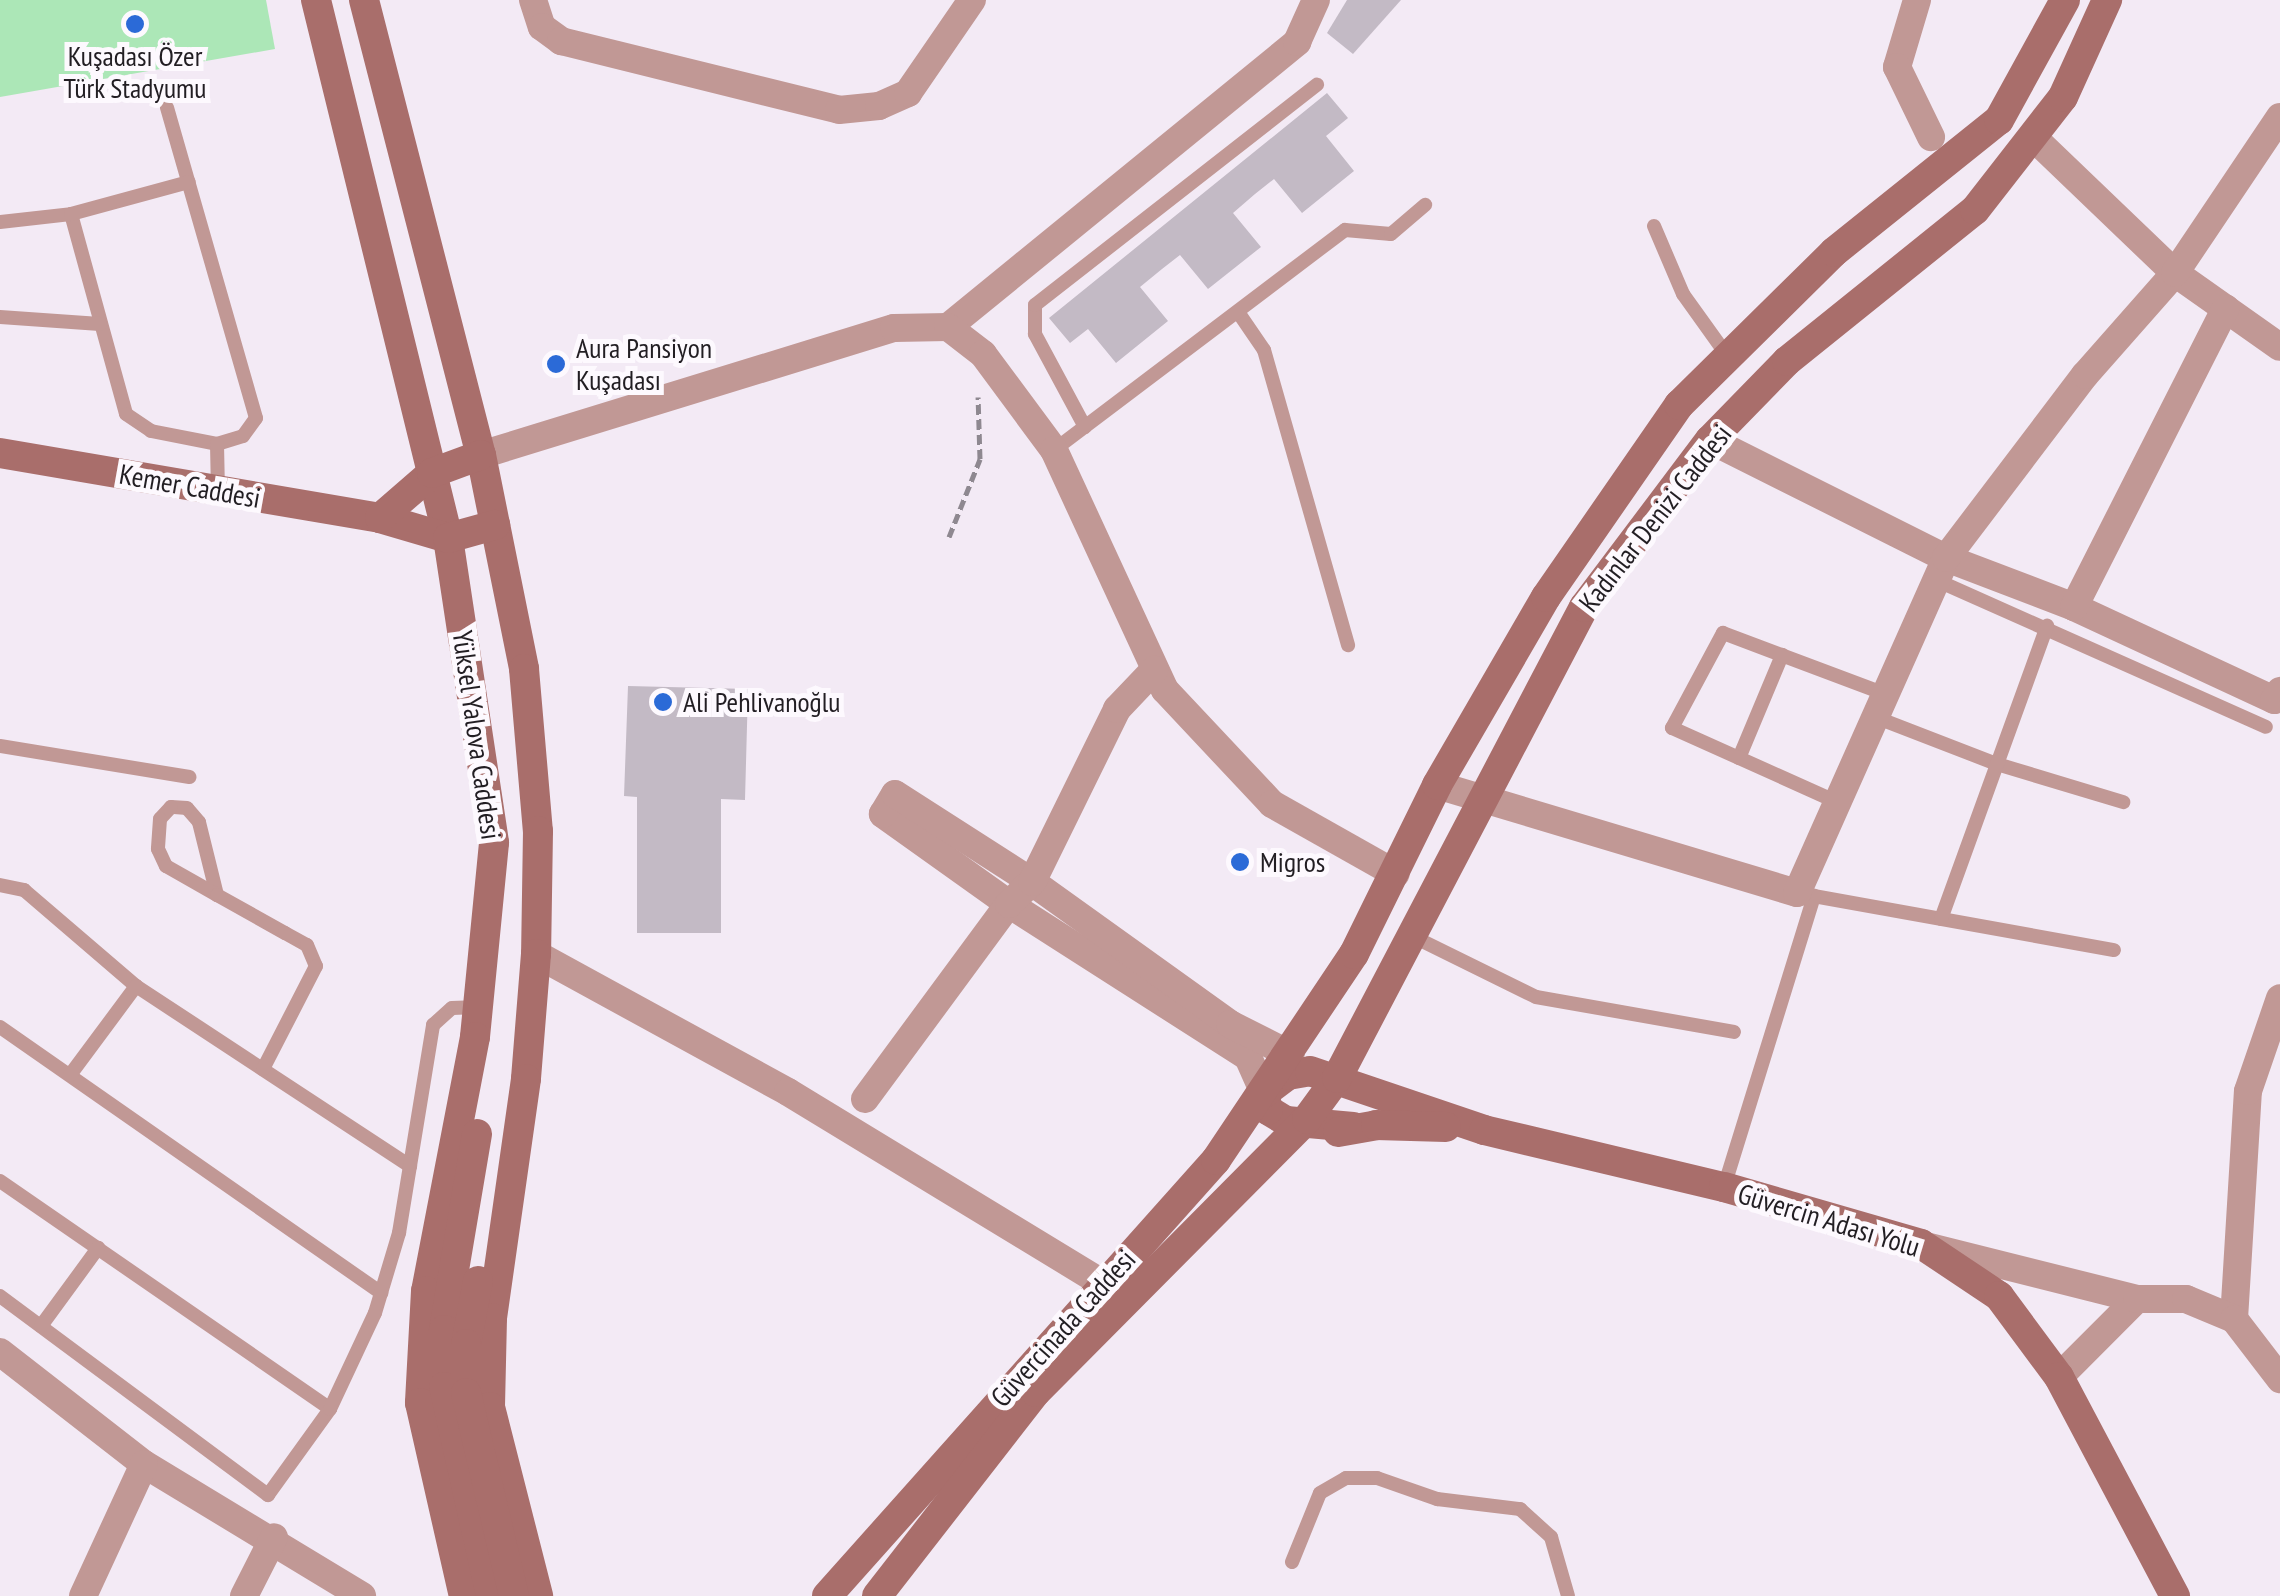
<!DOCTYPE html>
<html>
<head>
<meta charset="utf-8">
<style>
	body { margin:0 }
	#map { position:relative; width:2280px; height:1596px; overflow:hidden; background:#f3eaf5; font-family:"PT Sans Narrow",sans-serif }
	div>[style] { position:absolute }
	.green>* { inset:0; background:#ace7b7 }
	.building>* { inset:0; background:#c3bac5 }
	.path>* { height:5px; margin-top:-2.5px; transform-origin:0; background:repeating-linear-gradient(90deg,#8e8890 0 10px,transparent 0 15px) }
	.lane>* { height:14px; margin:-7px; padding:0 7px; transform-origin:7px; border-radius:7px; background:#c19895 }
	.street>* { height:28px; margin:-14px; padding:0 14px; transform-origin:14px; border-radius:14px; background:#c19895 }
	.secondary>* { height:30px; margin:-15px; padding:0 15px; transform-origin:15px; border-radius:15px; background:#a96e6b }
	.dots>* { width:28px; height:28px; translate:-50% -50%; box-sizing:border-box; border:5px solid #fdf9fe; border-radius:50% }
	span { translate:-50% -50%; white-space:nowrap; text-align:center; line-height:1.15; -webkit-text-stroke:10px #fdf9fe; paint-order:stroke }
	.poi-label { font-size:28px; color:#221e23 }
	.left { translate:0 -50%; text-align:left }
	.street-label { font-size:28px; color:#221e23 }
</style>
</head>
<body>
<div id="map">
	<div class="green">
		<div style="clip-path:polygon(0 0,266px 0,275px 49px,0 97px)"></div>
	</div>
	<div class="building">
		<div style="clip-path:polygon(1347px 0,1401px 0,1353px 54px,1327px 33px)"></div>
		<div style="clip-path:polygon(1327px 93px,1348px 118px,1326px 136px,1354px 171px,1302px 213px,1274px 179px,1255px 194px,1233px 213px,1261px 247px,1208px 289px,1180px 255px,1162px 269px,1140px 287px,1168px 321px,1116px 363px,1088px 329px,1070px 343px,1049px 318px)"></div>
		<div style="clip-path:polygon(628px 686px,748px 689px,745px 800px,721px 799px,721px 933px,637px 933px,637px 797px,624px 796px)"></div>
	</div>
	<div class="path">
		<div style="left:949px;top:537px;width:84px;rotate:-68.3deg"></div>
		<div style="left:980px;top:459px;width:62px;rotate:-91.8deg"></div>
	</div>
	<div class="lane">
		<div style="left:71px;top:214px;width:207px;rotate:74.6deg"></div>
		<div style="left:126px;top:414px;width:30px;rotate:34deg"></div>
		<div style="left:151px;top:431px;width:67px;rotate:11.1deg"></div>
		<div style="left:217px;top:444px;width:27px;rotate:-17deg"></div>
		<div style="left:243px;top:436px;width:22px;rotate:-54deg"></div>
		<div style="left:256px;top:418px;width:323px;rotate:-106deg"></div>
		<div style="left:0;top:222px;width:71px;rotate:-6.4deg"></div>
		<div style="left:71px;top:214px;width:122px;rotate:-15.2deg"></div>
		<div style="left:1654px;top:226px;width:74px;rotate:66.9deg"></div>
		<div style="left:1683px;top:294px;width:74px;rotate:54.4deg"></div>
		<div style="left:1238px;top:312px;width:46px;rotate:55.6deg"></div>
		<div style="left:1264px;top:350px;width:307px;rotate:74.1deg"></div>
		<div style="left:0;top:317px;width:100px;rotate:4deg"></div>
		<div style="left:1085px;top:427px;width:106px;rotate:-118.3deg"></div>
		<div style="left:1035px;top:334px;width:29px;rotate:-90deg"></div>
		<div style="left:1035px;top:305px;width:358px;rotate:-38deg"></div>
		<div style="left:217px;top:444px;width:47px;rotate:88.8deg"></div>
		<div style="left:1054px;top:450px;width:365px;rotate:-37.1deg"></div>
		<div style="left:1345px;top:230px;width:46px;rotate:5deg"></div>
		<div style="left:1391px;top:234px;width:45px;rotate:-40.5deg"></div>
		<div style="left:1936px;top:580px;width:361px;rotate:24deg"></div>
		<div style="left:1875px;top:717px;width:131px;rotate:21.1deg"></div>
		<div style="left:1997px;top:764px;width:132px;rotate:16.8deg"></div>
		<div style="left:0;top:746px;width:192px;rotate:9.3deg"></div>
		<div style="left:1739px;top:758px;width:112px;rotate:-67.3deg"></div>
		<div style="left:1837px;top:802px;width:181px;rotate:-155.8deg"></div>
		<div style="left:1672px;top:728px;width:108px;rotate:-61.8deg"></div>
		<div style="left:1723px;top:633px;width:173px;rotate:20.6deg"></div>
		<div style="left:0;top:885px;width:25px;rotate:12deg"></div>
		<div style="left:24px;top:890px;width:148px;rotate:40.6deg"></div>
		<div style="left:136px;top:986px;width:328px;rotate:33.3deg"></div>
		<div style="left:1797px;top:893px;width:322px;rotate:10.2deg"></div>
		<div style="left:217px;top:895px;width:75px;rotate:-103.9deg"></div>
		<div style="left:199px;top:822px;width:18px;rotate:-131deg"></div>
		<div style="left:187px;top:808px;width:16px;rotate:-176deg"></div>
		<div style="left:171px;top:807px;width:16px;rotate:133deg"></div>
		<div style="left:160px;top:819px;width:30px;rotate:94deg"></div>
		<div style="left:158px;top:849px;width:19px;rotate:65deg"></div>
		<div style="left:166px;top:866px;width:59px;rotate:29.6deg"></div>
		<div style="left:217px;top:895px;width:78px;rotate:29.2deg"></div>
		<div style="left:285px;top:933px;width:25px;rotate:29deg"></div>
		<div style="left:307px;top:945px;width:23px;rotate:67deg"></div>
		<div style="left:316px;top:966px;width:116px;rotate:117.2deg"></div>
		<div style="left:1941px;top:919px;width:312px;rotate:-70.1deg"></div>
		<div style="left:1410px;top:935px;width:140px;rotate:26.2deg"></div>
		<div style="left:1536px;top:997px;width:201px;rotate:10deg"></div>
		<div style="left:0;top:1027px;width:465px;rotate:34.9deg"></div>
		<div style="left:70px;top:1075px;width:111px;rotate:-53.4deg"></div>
		<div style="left:0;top:1181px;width:401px;rotate:34.6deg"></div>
		<div style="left:1724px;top:1187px;width:305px;rotate:-72.8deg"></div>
		<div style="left:0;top:1296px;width:334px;rotate:36.6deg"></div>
		<div style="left:268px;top:1495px;width:106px;rotate:-54.2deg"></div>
		<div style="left:330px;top:1409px;width:106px;rotate:-64.9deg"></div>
		<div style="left:375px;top:1313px;width:84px;rotate:-73.3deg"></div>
		<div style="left:399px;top:1233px;width:211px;rotate:-80.7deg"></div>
		<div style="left:433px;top:1025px;width:25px;rotate:-42deg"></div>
		<div style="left:452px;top:1008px;width:27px;rotate:-2deg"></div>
		<div style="left:41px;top:1326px;width:97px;rotate:-53.8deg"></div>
		<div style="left:1292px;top:1562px;width:74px;rotate:-67.9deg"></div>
		<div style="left:1320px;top:1493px;width:30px;rotate:-30deg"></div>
		<div style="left:1346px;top:1478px;width:31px"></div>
		<div style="left:1377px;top:1478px;width:64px;rotate:19.3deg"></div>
		<div style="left:1437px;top:1499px;width:84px;rotate:6.9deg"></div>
		<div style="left:1520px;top:1509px;width:42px;rotate:42.1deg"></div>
		<div style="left:1551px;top:1537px;width:61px;rotate:73.9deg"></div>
	</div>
	<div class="street">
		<div style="left:533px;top:0;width:28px;rotate:72deg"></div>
		<div style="left:542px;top:27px;width:24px;rotate:36deg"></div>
		<div style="left:561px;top:41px;width:286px;rotate:13.9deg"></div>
		<div style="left:839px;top:110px;width:40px;rotate:-5.7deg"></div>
		<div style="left:879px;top:106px;width:32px;rotate:-24deg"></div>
		<div style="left:908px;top:93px;width:113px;rotate:-55.5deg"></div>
		<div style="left:1917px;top:0;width:70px;rotate:106.6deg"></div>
		<div style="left:1897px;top:67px;width:78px;rotate:64.1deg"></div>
		<div style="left:2034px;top:138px;width:195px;rotate:43.8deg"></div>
		<div style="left:2175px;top:273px;width:128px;rotate:35.2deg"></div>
		<div style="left:948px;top:327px;width:451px;rotate:-39.2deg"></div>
		<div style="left:1297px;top:42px;width:46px;rotate:-65.7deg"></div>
		<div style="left:1710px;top:440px;width:264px;rotate:26.6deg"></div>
		<div style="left:1946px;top:558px;width:137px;rotate:20.9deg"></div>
		<div style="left:2074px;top:607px;width:221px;rotate:24.9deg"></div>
		<div style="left:2274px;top:700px;width:11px;rotate:-56deg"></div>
		<div style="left:481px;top:455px;width:432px;rotate:-17.1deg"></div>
		<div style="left:894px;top:328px;width:54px;rotate:-1.1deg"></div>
		<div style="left:948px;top:327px;width:44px;rotate:37.6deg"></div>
		<div style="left:983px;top:354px;width:119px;rotate:53.5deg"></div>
		<div style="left:1054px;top:450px;width:264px;rotate:65.2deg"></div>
		<div style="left:1165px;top:690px;width:156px;rotate:46.8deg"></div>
		<div style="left:1272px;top:804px;width:142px;rotate:29.4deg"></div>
		<div style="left:2074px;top:607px;width:335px;rotate:-63.1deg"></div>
		<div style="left:1437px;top:785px;width:376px;rotate:16.7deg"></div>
		<div style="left:1797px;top:893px;width:367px;rotate:-66deg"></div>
		<div style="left:1946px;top:558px;width:230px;rotate:-52.8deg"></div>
		<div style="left:2085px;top:375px;width:136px;rotate:-48.6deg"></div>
		<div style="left:2175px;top:273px;width:188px;rotate:-56.1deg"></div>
		<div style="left:536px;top:954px;width:287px;rotate:28.7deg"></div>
		<div style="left:788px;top:1092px;width:368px;rotate:31.3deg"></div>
		<div style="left:1264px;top:1093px;width:39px;rotate:-114deg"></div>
		<div style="left:1248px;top:1057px;width:284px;rotate:-147.4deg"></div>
		<div style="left:1009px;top:904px;width:155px;rotate:-144.5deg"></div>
		<div style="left:883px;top:814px;width:23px;rotate:-59deg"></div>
		<div style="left:895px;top:794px;width:163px;rotate:32.7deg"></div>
		<div style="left:1032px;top:882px;width:244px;rotate:35.6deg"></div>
		<div style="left:1230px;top:1024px;width:68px;rotate:26.9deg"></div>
		<div style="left:865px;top:1099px;width:242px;rotate:-53.6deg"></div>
		<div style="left:1009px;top:904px;width:32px;rotate:-44deg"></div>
		<div style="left:1032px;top:882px;width:193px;rotate:-63.8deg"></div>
		<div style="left:1117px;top:709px;width:54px;rotate:-46.5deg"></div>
		<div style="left:1930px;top:1247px;width:213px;rotate:14.1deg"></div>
		<div style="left:2234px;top:1319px;width:228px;rotate:-86.5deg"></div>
		<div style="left:2248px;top:1091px;width:98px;rotate:-71deg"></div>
		<div style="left:0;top:1352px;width:182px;rotate:37.9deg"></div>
		<div style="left:144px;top:1464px;width:255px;rotate:31.2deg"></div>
		<div style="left:2059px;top:1377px;width:110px;rotate:-45deg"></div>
		<div style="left:2137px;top:1299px;width:49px"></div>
		<div style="left:2186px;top:1299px;width:52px;rotate:22.6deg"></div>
		<div style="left:2234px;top:1319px;width:76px;rotate:52.5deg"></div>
		<div style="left:83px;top:1596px;width:145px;rotate:-65.2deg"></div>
		<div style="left:244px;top:1596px;width:66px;rotate:-63deg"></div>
	</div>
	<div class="secondary">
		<div style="left:316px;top:0;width:554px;rotate:76.21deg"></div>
		<div style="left:448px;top:538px;width:308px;rotate:81.4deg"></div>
		<div style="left:494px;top:843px;width:195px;rotate:95.6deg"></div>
		<div style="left:475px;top:1037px;width:259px;rotate:100.9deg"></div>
		<div style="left:426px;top:1291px;width:112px;rotate:93.1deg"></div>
		<div style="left:420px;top:1403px;width:198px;rotate:77.2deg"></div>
		<div style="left:364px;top:0;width:470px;rotate:75.6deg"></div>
		<div style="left:481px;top:455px;width:218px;rotate:78.6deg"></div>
		<div style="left:524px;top:669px;width:163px;rotate:85.1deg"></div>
		<div style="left:538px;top:831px;width:123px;rotate:90.9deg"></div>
		<div style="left:536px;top:954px;width:125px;rotate:94.6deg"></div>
		<div style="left:526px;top:1079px;width:241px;rotate:98.1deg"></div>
		<div style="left:492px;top:1318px;width:89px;rotate:91.3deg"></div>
		<div style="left:490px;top:1407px;width:195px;rotate:75.7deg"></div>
		<div style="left:0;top:453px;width:386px;rotate:9.7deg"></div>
		<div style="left:380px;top:518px;width:71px;rotate:16.4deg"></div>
		<div style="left:448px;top:538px;width:49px;rotate:-15.5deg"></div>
		<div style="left:380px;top:518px;width:69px;rotate:-40.9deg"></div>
		<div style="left:432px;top:473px;width:52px;rotate:-20.2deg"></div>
		<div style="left:1353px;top:1127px;width:67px;rotate:-174.9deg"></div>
		<div style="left:1286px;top:1121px;width:21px;rotate:-149deg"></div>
		<div style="left:1268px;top:1110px;width:17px;rotate:-103deg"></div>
		<div style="left:1264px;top:1093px;width:30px;rotate:-37deg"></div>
		<div style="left:1288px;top:1075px;width:22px;rotate:-10deg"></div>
		<div style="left:1310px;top:1071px;width:184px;rotate:18.7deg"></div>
		<div style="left:1484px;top:1130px;width:247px;rotate:13.4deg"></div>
		<div style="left:1724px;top:1187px;width:205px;rotate:16.1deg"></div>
		<div style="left:1921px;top:1244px;width:94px;rotate:33.7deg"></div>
		<div style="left:1999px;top:1296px;width:101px;rotate:53.5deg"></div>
		<div style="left:2059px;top:1377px;width:248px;rotate:62.1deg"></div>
		<div style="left:1338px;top:1132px;width:39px;rotate:-10deg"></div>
		<div style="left:1376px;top:1125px;width:70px;rotate:1.6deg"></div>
		<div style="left:477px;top:1134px;width:199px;rotate:99.6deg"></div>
		<div style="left:444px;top:1330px;width:57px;rotate:90deg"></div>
		<div style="left:444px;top:1387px;width:214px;rotate:77.3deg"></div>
		<div style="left:478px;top:1281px;width:64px;rotate:100.8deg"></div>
		<div style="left:466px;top:1344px;width:49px;rotate:90deg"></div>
		<div style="left:466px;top:1393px;width:209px;rotate:76.7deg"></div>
		<div style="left:827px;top:1596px;width:584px;rotate:-48.26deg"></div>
		<div style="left:1216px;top:1160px;width:248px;rotate:-56.2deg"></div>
		<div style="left:1354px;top:954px;width:188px;rotate:-63.8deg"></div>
		<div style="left:1437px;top:785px;width:217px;rotate:-59.9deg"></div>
		<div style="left:1546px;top:597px;width:234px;rotate:-55.3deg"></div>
		<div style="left:1679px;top:405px;width:218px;rotate:-44.6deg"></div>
		<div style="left:1834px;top:252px;width:211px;rotate:-38.7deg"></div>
		<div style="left:1999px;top:120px;width:137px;rotate:-61.2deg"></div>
		<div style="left:877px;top:1596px;width:259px;rotate:-52.1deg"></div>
		<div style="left:1036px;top:1392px;width:385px;rotate:-45.2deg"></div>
		<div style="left:1307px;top:1119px;width:51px;rotate:-53.8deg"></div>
		<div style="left:1337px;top:1078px;width:532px;rotate:-62.33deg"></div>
		<div style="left:1584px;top:607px;width:209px;rotate:-53deg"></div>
		<div style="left:1710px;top:440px;width:110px;rotate:-45.7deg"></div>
		<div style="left:1787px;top:361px;width:241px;rotate:-38.8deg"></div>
		<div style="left:1975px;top:210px;width:143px;rotate:-52.1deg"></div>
		<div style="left:2063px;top:97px;width:107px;rotate:-65.6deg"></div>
	</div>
	<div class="dots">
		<div style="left:135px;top:24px;background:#2b6ad7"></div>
		<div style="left:556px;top:364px;background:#2b6ad7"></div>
		<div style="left:663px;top:702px;background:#2b6ad7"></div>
		<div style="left:1240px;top:862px;background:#2b6ad7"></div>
	</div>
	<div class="poi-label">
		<span style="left:135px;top:72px">Kuşadası Özer<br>Türk Stadyumu</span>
		<span class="left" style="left:576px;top:364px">Aura Pansiyon<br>Kuşadası</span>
		<span class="left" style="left:683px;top:702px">Ali Pehlivanoğlu</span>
		<span class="left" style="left:1260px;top:862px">Migros</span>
	</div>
	<div class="street-label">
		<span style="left:190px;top:486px;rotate:10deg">Kemer Caddesi</span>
		<span style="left:1655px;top:518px;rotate:-52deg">Kadınlar Denizi Caddesi</span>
		<span style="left:477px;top:735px;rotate:82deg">Yüksel Yalova Caddesi</span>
		<span style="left:1829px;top:1220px;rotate:17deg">Güvercin Adası Yolu</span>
		<span style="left:1063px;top:1328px;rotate:-48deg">Güvercinada Caddesi</span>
	</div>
</div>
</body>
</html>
